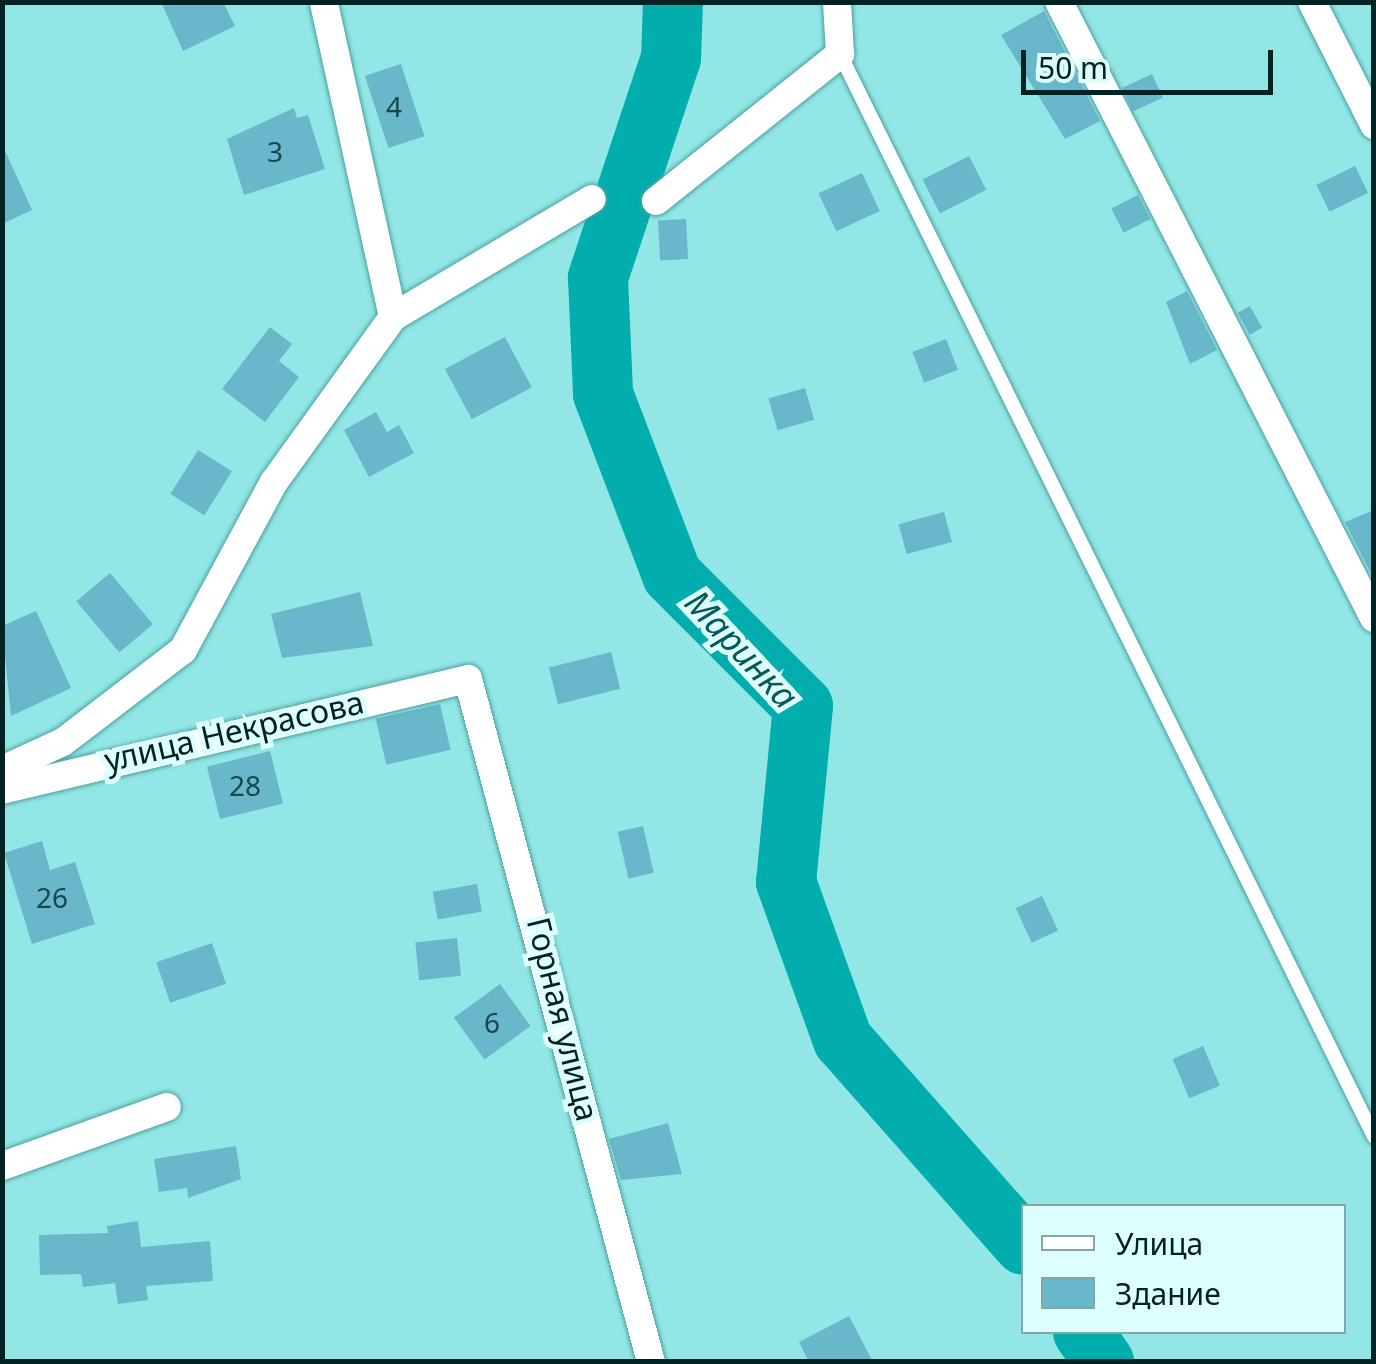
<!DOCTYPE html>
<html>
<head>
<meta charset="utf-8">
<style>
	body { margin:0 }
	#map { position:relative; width:1376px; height:1364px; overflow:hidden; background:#92e7e6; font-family:"Noto Sans",sans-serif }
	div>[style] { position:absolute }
	.river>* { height:60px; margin:-30px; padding:0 30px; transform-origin:30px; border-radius:30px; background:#02adad }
	.building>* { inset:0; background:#68b7ca; transform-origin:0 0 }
	.roads { filter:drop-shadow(0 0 2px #4aa0a0) drop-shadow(0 0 2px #4aa0a0) }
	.service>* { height:14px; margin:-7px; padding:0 7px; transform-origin:7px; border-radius:7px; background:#fff }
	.minor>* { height:28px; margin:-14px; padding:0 14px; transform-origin:14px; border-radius:14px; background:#fff }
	span { translate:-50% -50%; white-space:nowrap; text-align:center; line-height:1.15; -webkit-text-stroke:10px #defefd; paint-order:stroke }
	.number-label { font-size:28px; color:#1a474d }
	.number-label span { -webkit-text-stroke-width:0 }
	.street-label { font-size:32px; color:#002223 }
	.water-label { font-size:35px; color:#075959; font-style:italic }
	.frame { position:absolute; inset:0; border:5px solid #002223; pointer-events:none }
	.legend { position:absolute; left:1021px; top:1204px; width:325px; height:130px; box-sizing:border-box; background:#defefd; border:2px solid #85a6a6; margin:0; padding:12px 18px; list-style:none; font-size:30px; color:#002223 }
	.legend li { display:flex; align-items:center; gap:20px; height:50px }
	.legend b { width:50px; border:2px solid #85a6a6 }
	.scale { position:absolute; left:1021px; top:50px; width:252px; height:45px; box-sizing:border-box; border:5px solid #002223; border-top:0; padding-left:12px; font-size:30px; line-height:35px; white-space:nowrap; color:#002223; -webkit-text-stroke:8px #defefd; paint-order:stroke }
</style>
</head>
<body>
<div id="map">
	<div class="river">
		<div style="left:673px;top:2px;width:56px;rotate:92deg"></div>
		<div style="left:671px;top:58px;width:232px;rotate:108.4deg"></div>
		<div style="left:598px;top:278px;width:116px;rotate:87.5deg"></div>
		<div style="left:603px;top:394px;width:194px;rotate:69.1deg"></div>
		<div style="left:672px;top:575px;width:185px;rotate:45deg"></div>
		<div style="left:803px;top:706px;width:177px;rotate:95.5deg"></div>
		<div style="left:786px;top:882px;width:168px;rotate:70.2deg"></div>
		<div style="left:843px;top:1040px;width:273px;rotate:48.6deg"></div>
		<div style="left:1083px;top:1332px;width:37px;rotate:55deg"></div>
	</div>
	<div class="building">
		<div style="clip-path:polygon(161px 2px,223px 2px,235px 26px,183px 51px)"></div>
		<div style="clip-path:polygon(1044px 11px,1100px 121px,1065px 139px,1001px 35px)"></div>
		<div style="left:401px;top:64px;width:76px;height:38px;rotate:72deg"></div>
		<div style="left:1152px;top:74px;width:26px;height:33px;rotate:65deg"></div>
		<div style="clip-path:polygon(294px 108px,297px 118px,308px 115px,325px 169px,244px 195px,227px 139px)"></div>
		<div style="clip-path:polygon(2px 144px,32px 210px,2px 224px)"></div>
		<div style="left:969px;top:156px;width:38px;height:52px;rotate:63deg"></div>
		<div style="left:1355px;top:166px;width:30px;height:43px;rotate:64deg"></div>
		<div style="left:862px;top:173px;width:42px;height:48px;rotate:65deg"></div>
		<div style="left:1138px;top:195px;width:27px;height:30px;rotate:63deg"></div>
		<div style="left:686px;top:219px;width:40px;height:28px;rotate:87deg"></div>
		<div style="clip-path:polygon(1187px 291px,1217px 350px,1190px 364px,1166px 302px)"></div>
		<div style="left:1250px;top:306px;width:25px;height:14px;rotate:61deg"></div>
		<div style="clip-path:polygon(270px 327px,292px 344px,279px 361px,299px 377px,265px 422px,222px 389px)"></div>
		<div style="left:505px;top:337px;width:57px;height:68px;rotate:62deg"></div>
		<div style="left:946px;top:339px;width:33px;height:36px;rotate:69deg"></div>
		<div style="left:805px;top:388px;width:33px;height:38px;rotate:74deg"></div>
		<div style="clip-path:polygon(376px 412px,387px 432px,399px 425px,414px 453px,369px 477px,344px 430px)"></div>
		<div style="left:198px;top:450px;width:40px;height:52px;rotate:32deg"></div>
		<div style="clip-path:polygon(1374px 510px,1374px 579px,1345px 522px)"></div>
		<div style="left:944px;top:512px;width:31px;height:47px;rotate:75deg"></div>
		<div style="left:110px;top:573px;width:67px;height:44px;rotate:50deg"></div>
		<div style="clip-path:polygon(360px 592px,373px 646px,282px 658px,271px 614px)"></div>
		<div style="clip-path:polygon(36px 611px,71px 688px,11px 716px,2px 626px)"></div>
		<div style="left:611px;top:652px;width:38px;height:64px;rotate:76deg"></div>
		<div style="left:440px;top:704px;width:47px;height:66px;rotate:77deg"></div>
		<div style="left:270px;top:751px;width:54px;height:65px;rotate:76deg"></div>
		<div style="left:643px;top:826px;width:48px;height:26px;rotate:77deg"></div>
		<div style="clip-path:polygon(42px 841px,50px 870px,75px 862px,95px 924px,32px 944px,4px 853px)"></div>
		<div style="left:477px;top:884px;width:28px;height:45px;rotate:80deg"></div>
		<div style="left:1042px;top:896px;width:38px;height:29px;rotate:65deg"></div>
		<div style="left:457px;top:938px;width:38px;height:42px;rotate:84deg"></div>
		<div style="left:212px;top:943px;width:43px;height:59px;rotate:71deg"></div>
		<div style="left:500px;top:984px;width:52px;height:57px;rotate:54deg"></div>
		<div style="left:1203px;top:1046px;width:43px;height:33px;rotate:67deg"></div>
		<div style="clip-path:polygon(668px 1123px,682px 1174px,621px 1180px,609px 1139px)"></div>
		<div style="clip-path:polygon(236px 1146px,241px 1179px,188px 1198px,187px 1188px,159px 1192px,154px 1159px)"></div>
		<div style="clip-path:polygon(138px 1221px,141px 1247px,210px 1241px,213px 1281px,146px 1286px,148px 1300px,118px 1304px,115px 1283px,83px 1287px,81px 1274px,40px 1275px,39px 1235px,108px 1233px,107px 1226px)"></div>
		<div style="clip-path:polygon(849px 1316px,873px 1362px,809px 1362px,799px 1342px)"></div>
	</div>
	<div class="roads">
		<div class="service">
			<div style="left:840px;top:54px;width:1207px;rotate:63.75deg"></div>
		</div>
		<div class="minor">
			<div style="left:1059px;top:2px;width:692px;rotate:62.92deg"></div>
			<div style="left:1312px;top:2px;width:138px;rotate:63.2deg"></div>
			<div style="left:656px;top:201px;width:236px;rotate:-38.6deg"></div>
			<div style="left:840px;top:54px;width:52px;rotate:-93.3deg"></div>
			<div style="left:393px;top:317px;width:231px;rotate:-30.7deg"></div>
			<div style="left:2px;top:770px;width:67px;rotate:-24.7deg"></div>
			<div style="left:63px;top:742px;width:151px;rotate:-37.5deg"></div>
			<div style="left:183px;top:650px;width:191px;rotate:-61.6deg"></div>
			<div style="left:274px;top:482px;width:203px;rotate:-54.2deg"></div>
			<div style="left:393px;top:317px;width:322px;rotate:-102.4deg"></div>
			<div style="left:2px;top:790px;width:479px;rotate:-13.4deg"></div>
			<div style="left:468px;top:679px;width:707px;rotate:75deg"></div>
			<div style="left:2px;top:1166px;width:175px;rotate:-19.7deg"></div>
		</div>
	</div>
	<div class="number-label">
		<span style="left:394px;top:106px">4</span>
		<span style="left:275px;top:151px">3</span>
		<span style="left:245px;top:785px">28</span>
		<span style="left:52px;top:897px">26</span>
		<span style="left:492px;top:1022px">6</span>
	</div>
	<div class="street-label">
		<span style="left:234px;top:731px;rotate:-13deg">улица Некрасова</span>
		<span style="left:563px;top:1019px;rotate:76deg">Горная улица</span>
	</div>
	<div class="water-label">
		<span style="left:742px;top:649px;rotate:47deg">Маринка</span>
	</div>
	<div class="frame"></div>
	<ul class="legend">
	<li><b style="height:12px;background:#fff"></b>Улица</li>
	<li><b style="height:28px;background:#68b7ca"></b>Здание</li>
	</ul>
	<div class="scale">50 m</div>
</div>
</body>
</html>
